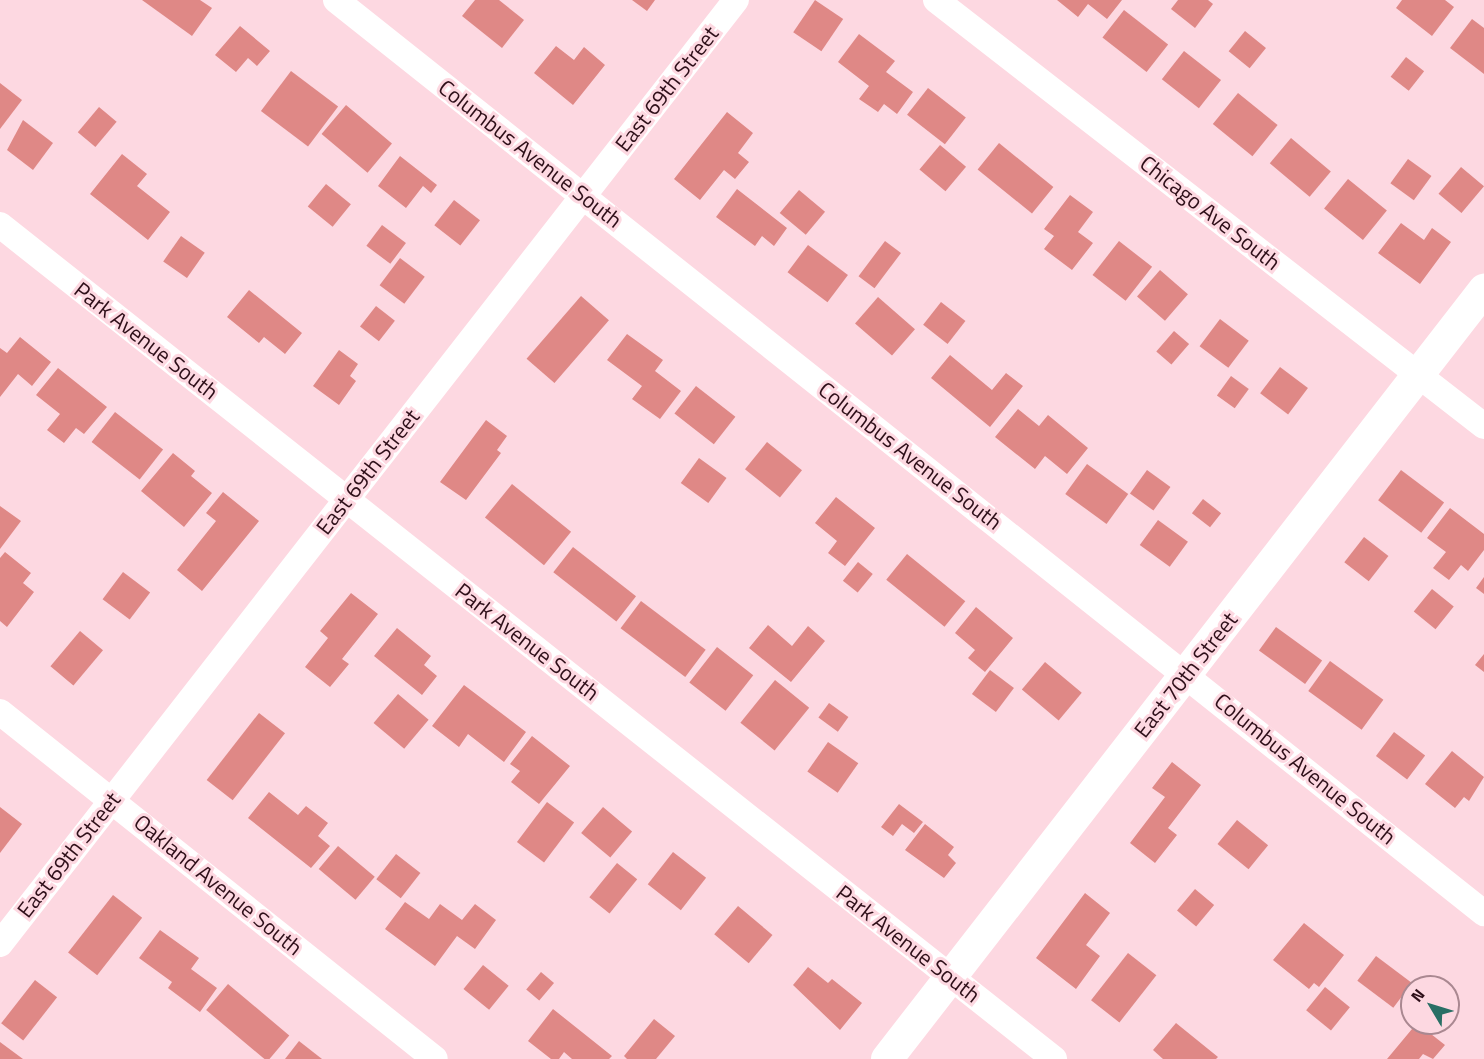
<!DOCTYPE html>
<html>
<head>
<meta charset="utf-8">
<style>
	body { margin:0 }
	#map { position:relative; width:1484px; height:1059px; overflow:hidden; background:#fdd8e1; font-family:"Titillium Web",sans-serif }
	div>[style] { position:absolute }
	.building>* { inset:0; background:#df8886; transform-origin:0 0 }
	.minor>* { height:26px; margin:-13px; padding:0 13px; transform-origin:13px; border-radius:13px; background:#fff }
	.tertiary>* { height:32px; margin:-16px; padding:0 16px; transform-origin:16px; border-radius:16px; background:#fff }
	span { translate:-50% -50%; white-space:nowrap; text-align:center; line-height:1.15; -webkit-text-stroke:6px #fdd8e1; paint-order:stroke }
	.street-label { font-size:22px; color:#2e0f19 }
	.north { position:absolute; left:1400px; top:975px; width:60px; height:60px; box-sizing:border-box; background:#fdd8e1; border:2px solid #aa8891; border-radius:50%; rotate:308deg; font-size:16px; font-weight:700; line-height:24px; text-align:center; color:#2e0f19 }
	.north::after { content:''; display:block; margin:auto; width:21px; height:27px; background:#296f65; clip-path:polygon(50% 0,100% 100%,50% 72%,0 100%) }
</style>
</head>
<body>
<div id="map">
	<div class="building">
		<div style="clip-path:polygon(142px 0,200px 0,212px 8px,192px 36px)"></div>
		<div style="clip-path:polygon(475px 0,499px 0,524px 20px,502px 48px,462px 16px)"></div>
		<div style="clip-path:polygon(632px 0,655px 0,647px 11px)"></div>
		<div style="left:815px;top:0;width:34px;height:39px;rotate:34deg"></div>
		<div style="clip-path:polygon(1057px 0,1122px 0,1107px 19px,1088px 4px,1078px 17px)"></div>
		<div style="clip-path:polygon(1178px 0,1208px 0,1213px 4px,1195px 28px,1171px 9px)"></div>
		<div style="clip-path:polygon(1402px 0,1445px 0,1454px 7px,1432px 36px,1396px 8px)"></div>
		<div style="left:1124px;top:10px;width:56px;height:35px;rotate:38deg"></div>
		<div style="clip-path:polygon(1472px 19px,1484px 28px,1484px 74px,1450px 48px)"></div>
		<div style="clip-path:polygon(240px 26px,270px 51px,257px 66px,248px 58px,236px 72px,215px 55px)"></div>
		<div style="left:1245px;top:31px;width:27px;height:26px;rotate:39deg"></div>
		<div style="clip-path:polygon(859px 34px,895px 61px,886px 72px,913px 92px,897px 114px,884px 104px,878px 112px,859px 99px,869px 86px,838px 62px)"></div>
		<div style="clip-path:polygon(556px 46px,574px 60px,584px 47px,605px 65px,573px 105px,534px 73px)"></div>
		<div style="left:1184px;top:51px;width:47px;height:36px;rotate:38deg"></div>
		<div style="left:1406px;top:57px;width:23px;height:25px;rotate:38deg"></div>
		<div style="left:291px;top:71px;width:59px;height:50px;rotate:37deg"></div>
		<div style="clip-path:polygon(0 83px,22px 100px,0 129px)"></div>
		<div style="left:928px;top:88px;width:48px;height:34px;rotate:38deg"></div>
		<div style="left:1238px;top:93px;width:51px;height:40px;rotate:39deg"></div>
		<div style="left:346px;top:105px;width:60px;height:38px;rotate:40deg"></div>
		<div style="left:99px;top:107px;width:23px;height:33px;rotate:40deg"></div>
		<div style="clip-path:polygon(727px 112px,753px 133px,738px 153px,749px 162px,735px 179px,724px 170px,700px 200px,674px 179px)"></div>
		<div style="clip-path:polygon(23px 120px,53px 143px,33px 170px,7px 150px)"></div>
		<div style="left:1291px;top:138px;width:52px;height:33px;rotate:40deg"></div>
		<div style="left:999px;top:143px;width:70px;height:34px;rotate:39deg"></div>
		<div style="left:940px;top:145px;width:34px;height:32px;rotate:40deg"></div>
		<div style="clip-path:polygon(122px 154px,147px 174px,137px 186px,170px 212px,148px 240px,90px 194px)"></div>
		<div style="clip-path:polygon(400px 156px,437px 185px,431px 193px,423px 186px,406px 208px,378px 186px)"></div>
		<div style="left:1408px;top:159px;width:29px;height:30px;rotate:36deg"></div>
		<div style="left:1461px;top:167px;width:30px;height:35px;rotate:40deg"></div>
		<div style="left:1348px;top:179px;width:50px;height:38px;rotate:39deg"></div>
		<div style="left:326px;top:184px;width:32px;height:29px;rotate:39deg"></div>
		<div style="clip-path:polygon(737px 189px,787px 228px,774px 246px,762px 236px,755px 246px,716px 217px)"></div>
		<div style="left:799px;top:190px;width:34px;height:30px;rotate:40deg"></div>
		<div style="clip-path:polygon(1070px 195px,1093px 212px,1078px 232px,1093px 243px,1072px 270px,1044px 249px,1054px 236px,1044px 229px)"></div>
		<div style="left:454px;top:200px;width:33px;height:32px;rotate:38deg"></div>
		<div style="clip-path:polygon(1401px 223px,1424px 240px,1432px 228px,1451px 242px,1420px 284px,1378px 253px)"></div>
		<div style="left:382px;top:225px;width:30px;height:26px;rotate:37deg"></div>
		<div style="left:181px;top:236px;width:29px;height:31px;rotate:35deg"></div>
		<div style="left:885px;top:241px;width:20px;height:44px;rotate:37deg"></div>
		<div style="left:1119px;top:241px;width:42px;height:43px;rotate:38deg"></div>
		<div style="left:808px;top:245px;width:50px;height:34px;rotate:37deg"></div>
		<div style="left:400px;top:258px;width:31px;height:34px;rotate:37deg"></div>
		<div style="left:1160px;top:270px;width:37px;height:35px;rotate:41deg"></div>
		<div style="clip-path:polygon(249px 290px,302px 333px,285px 354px,264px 337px,259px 343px,227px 317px)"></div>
		<div style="left:581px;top:296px;width:37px;height:83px;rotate:41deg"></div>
		<div style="left:878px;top:297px;width:49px;height:35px;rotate:41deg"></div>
		<div style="left:941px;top:302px;width:31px;height:29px;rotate:38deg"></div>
		<div style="left:376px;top:306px;width:24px;height:26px;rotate:38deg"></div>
		<div style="left:1220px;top:319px;width:36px;height:34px;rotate:37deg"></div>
		<div style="left:1174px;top:331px;width:20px;height:27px;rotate:41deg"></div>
		<div style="clip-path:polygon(627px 334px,663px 360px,655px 371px,681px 391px,660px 419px,632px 399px,642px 386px,607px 360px)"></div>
		<div style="clip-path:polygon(20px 337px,51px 362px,32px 386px,18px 374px,0 397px,0 348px,7px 353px)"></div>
		<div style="clip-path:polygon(339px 350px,358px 364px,350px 376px,356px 381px,339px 405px,313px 386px)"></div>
		<div style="clip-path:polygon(950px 355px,992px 390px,1006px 373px,1023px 386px,990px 427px,931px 378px)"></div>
		<div style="left:1280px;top:367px;width:35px;height:33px;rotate:37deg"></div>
		<div style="clip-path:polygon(58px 368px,107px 407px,84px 434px,76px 428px,64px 443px,47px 430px,60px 414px,36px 395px)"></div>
		<div style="left:1231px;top:376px;width:22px;height:24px;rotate:36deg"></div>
		<div style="left:696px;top:386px;width:50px;height:35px;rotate:38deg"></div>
		<div style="clip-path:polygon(1018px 409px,1039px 426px,1048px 415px,1088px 448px,1067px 474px,1045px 456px,1035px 469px,995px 437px)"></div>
		<div style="left:115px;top:412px;width:61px;height:38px;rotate:38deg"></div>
		<div style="clip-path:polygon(486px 420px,507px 436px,497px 450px,501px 453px,466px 500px,440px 482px)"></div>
		<div style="left:767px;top:442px;width:45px;height:35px;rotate:39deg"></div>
		<div style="clip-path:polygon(173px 453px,195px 471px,191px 476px,212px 493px,184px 527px,141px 491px)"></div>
		<div style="left:699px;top:458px;width:34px;height:31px;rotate:36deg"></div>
		<div style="left:1087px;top:464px;width:51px;height:37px;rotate:36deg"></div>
		<div style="left:1147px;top:470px;width:29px;height:29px;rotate:36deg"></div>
		<div style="left:1401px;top:470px;width:54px;height:38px;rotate:37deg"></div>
		<div style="left:512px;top:484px;width:76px;height:43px;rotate:39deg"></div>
		<div style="clip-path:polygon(223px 492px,259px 521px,202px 591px,177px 570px,216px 521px,206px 513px)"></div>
		<div style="clip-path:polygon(836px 497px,875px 528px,845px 566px,828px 553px,837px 541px,815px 523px)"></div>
		<div style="left:1203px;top:499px;width:23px;height:18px;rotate:38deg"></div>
		<div style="clip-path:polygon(0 506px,21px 521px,0 549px)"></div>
		<div style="clip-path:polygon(1450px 508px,1484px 534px,1484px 550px,1468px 571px,1461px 565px,1449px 580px,1433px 568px,1446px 552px,1427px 538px)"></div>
		<div style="left:1158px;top:520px;width:37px;height:31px;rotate:36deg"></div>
		<div style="left:1364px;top:537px;width:31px;height:32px;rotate:38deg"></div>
		<div style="left:573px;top:547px;width:80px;height:32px;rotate:38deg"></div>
		<div style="clip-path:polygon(5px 552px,31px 573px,23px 583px,34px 592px,7px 627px,0 621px,0 558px)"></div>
		<div style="left:907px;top:554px;width:75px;height:33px;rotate:39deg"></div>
		<div style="left:858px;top:562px;width:19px;height:24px;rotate:39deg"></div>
		<div style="left:123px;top:572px;width:34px;height:34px;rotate:37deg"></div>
		<div style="clip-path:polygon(1484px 577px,1484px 594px,1476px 588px)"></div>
		<div style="left:1432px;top:589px;width:28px;height:29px;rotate:39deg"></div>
		<div style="clip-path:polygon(351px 593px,378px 614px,342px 659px,349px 664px,330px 687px,305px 667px,328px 638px,320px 631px)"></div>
		<div style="left:641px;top:601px;width:81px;height:34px;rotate:37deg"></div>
		<div style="clip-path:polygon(976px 607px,1013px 638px,985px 672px,968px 658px,975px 650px,955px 633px)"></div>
		<div style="clip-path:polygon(768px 625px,792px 646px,808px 626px,825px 641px,791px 682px,749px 648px)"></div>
		<div style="left:1276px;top:627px;width:57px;height:29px;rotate:36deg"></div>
		<div style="clip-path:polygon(397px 628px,431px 656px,424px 665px,437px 676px,422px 695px,374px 656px)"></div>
		<div style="left:80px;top:631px;width:30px;height:46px;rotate:40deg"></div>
		<div style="left:717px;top:647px;width:46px;height:45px;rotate:38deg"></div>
		<div style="clip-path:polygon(1484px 654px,1484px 672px,1475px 665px)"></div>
		<div style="left:1330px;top:661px;width:66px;height:37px;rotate:36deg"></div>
		<div style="left:1045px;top:662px;width:48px;height:36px;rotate:40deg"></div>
		<div style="left:990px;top:670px;width:30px;height:30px;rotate:37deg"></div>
		<div style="left:775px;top:680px;width:44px;height:55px;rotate:39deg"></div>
		<div style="clip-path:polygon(464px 685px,526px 732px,504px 762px,468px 734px,459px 747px,432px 726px)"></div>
		<div style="left:398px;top:694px;width:40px;height:38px;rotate:40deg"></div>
		<div style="left:829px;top:703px;width:24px;height:18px;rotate:36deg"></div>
		<div style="left:259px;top:713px;width:33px;height:85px;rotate:38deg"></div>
		<div style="left:1394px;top:732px;width:39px;height:30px;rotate:37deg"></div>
		<div style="clip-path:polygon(532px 736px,570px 766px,539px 804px,511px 782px,520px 771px,510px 764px)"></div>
		<div style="left:828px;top:742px;width:37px;height:36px;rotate:35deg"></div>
		<div style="clip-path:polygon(1452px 751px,1484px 777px,1469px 801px,1464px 797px,1455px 808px,1425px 784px)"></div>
		<div style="clip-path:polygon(1172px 762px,1201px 785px,1168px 828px,1177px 835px,1155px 863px,1130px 843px,1165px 797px,1152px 788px)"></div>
		<div style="clip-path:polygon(269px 792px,298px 815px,306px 806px,328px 823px,318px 836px,330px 846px,311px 868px,248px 818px)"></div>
		<div style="left:547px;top:802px;width:34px;height:50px;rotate:37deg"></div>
		<div style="clip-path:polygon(899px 804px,923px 822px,914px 833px,902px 824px,893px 836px,881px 827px)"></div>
		<div style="clip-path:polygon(0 807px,22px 824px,0 853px)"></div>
		<div style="left:603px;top:807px;width:38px;height:34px;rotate:40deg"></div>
		<div style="left:1237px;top:820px;width:40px;height:31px;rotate:39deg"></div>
		<div style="clip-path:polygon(925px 824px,954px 847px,948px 855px,956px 863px,944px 878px,905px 850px)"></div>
		<div style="left:338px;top:846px;width:48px;height:30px;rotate:40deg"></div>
		<div style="left:673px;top:852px;width:42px;height:41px;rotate:38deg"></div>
		<div style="left:396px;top:854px;width:31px;height:32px;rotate:38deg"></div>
		<div style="left:617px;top:863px;width:26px;height:44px;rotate:39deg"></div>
		<div style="left:1195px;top:889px;width:25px;height:28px;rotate:40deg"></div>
		<div style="clip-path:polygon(1085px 893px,1110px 913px,1086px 945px,1100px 956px,1076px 989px,1036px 958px)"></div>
		<div style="left:113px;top:895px;width:37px;height:73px;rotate:38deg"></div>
		<div style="clip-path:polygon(405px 902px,429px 919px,440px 904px,462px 920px,475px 904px,496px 920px,475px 949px,457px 936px,435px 966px,385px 929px)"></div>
		<div style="left:738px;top:906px;width:45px;height:37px;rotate:40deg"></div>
		<div style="clip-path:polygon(1304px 923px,1344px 955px,1319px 987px,1314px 983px,1309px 989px,1273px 960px)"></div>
		<div style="clip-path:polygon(160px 930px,199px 958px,191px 969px,217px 988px,200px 1012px,168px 988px,172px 982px,139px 958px)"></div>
		<div style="left:1128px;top:953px;width:36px;height:60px;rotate:38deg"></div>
		<div style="left:1376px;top:956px;width:45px;height:31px;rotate:37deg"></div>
		<div style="left:483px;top:965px;width:33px;height:31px;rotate:39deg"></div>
		<div style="clip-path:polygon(808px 967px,828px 983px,832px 979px,862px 1003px,840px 1030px,793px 985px)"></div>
		<div style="left:541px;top:972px;width:17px;height:23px;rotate:40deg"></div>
		<div style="left:35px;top:980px;width:28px;height:55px;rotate:38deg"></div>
		<div style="left:228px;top:984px;width:80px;height:34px;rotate:40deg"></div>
		<div style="left:1325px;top:987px;width:32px;height:30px;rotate:39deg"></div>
		<div style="clip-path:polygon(553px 1009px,612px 1056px,609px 1059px,572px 1059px,564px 1052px,559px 1059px,551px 1059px,528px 1041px)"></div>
		<div style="clip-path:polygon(654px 1019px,675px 1036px,656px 1059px,627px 1059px,624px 1056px)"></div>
		<div style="clip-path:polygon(1176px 1023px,1218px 1057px,1216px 1059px,1163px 1059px,1153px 1050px)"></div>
		<div style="clip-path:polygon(1417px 1023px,1445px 1045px,1433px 1059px,1423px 1054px,1419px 1059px,1387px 1059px)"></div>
		<div style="clip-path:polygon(299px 1041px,322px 1059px,285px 1059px)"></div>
		<div style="clip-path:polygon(0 1042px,23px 1059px,0 1059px)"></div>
	</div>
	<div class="minor">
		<div style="left:336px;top:0;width:1467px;rotate:38.5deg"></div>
		<div style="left:936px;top:0;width:694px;rotate:37.86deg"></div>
		<div style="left:0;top:225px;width:1344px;rotate:38.35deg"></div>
		<div style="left:0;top:712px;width:556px;rotate:38.58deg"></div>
		<div style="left:0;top:944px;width:1197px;rotate:-52.06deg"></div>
	</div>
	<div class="tertiary">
		<div style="left:887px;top:1059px;width:974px;rotate:-52.18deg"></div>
	</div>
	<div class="street-label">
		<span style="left:667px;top:89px;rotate:-52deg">East 69th Street</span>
		<span style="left:530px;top:154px;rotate:38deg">Columbus Avenue South</span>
		<span style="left:1210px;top:213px;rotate:38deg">Chicago Ave South</span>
		<span style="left:146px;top:341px;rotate:38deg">Park Avenue South</span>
		<span style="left:910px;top:456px;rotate:38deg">Columbus Avenue South</span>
		<span style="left:368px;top:472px;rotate:-52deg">East 69th Street</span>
		<span style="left:527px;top:642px;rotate:38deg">Park Avenue South</span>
		<span style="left:1186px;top:675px;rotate:-52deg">East 70th Street</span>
		<span style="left:1305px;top:769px;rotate:39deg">Columbus Avenue South</span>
		<span style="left:69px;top:855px;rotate:-52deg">East 69th Street</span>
		<span style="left:218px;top:885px;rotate:39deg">Oakland Avenue South</span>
		<span style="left:908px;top:944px;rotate:38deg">Park Avenue South</span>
	</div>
	<div class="north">N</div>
</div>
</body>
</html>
